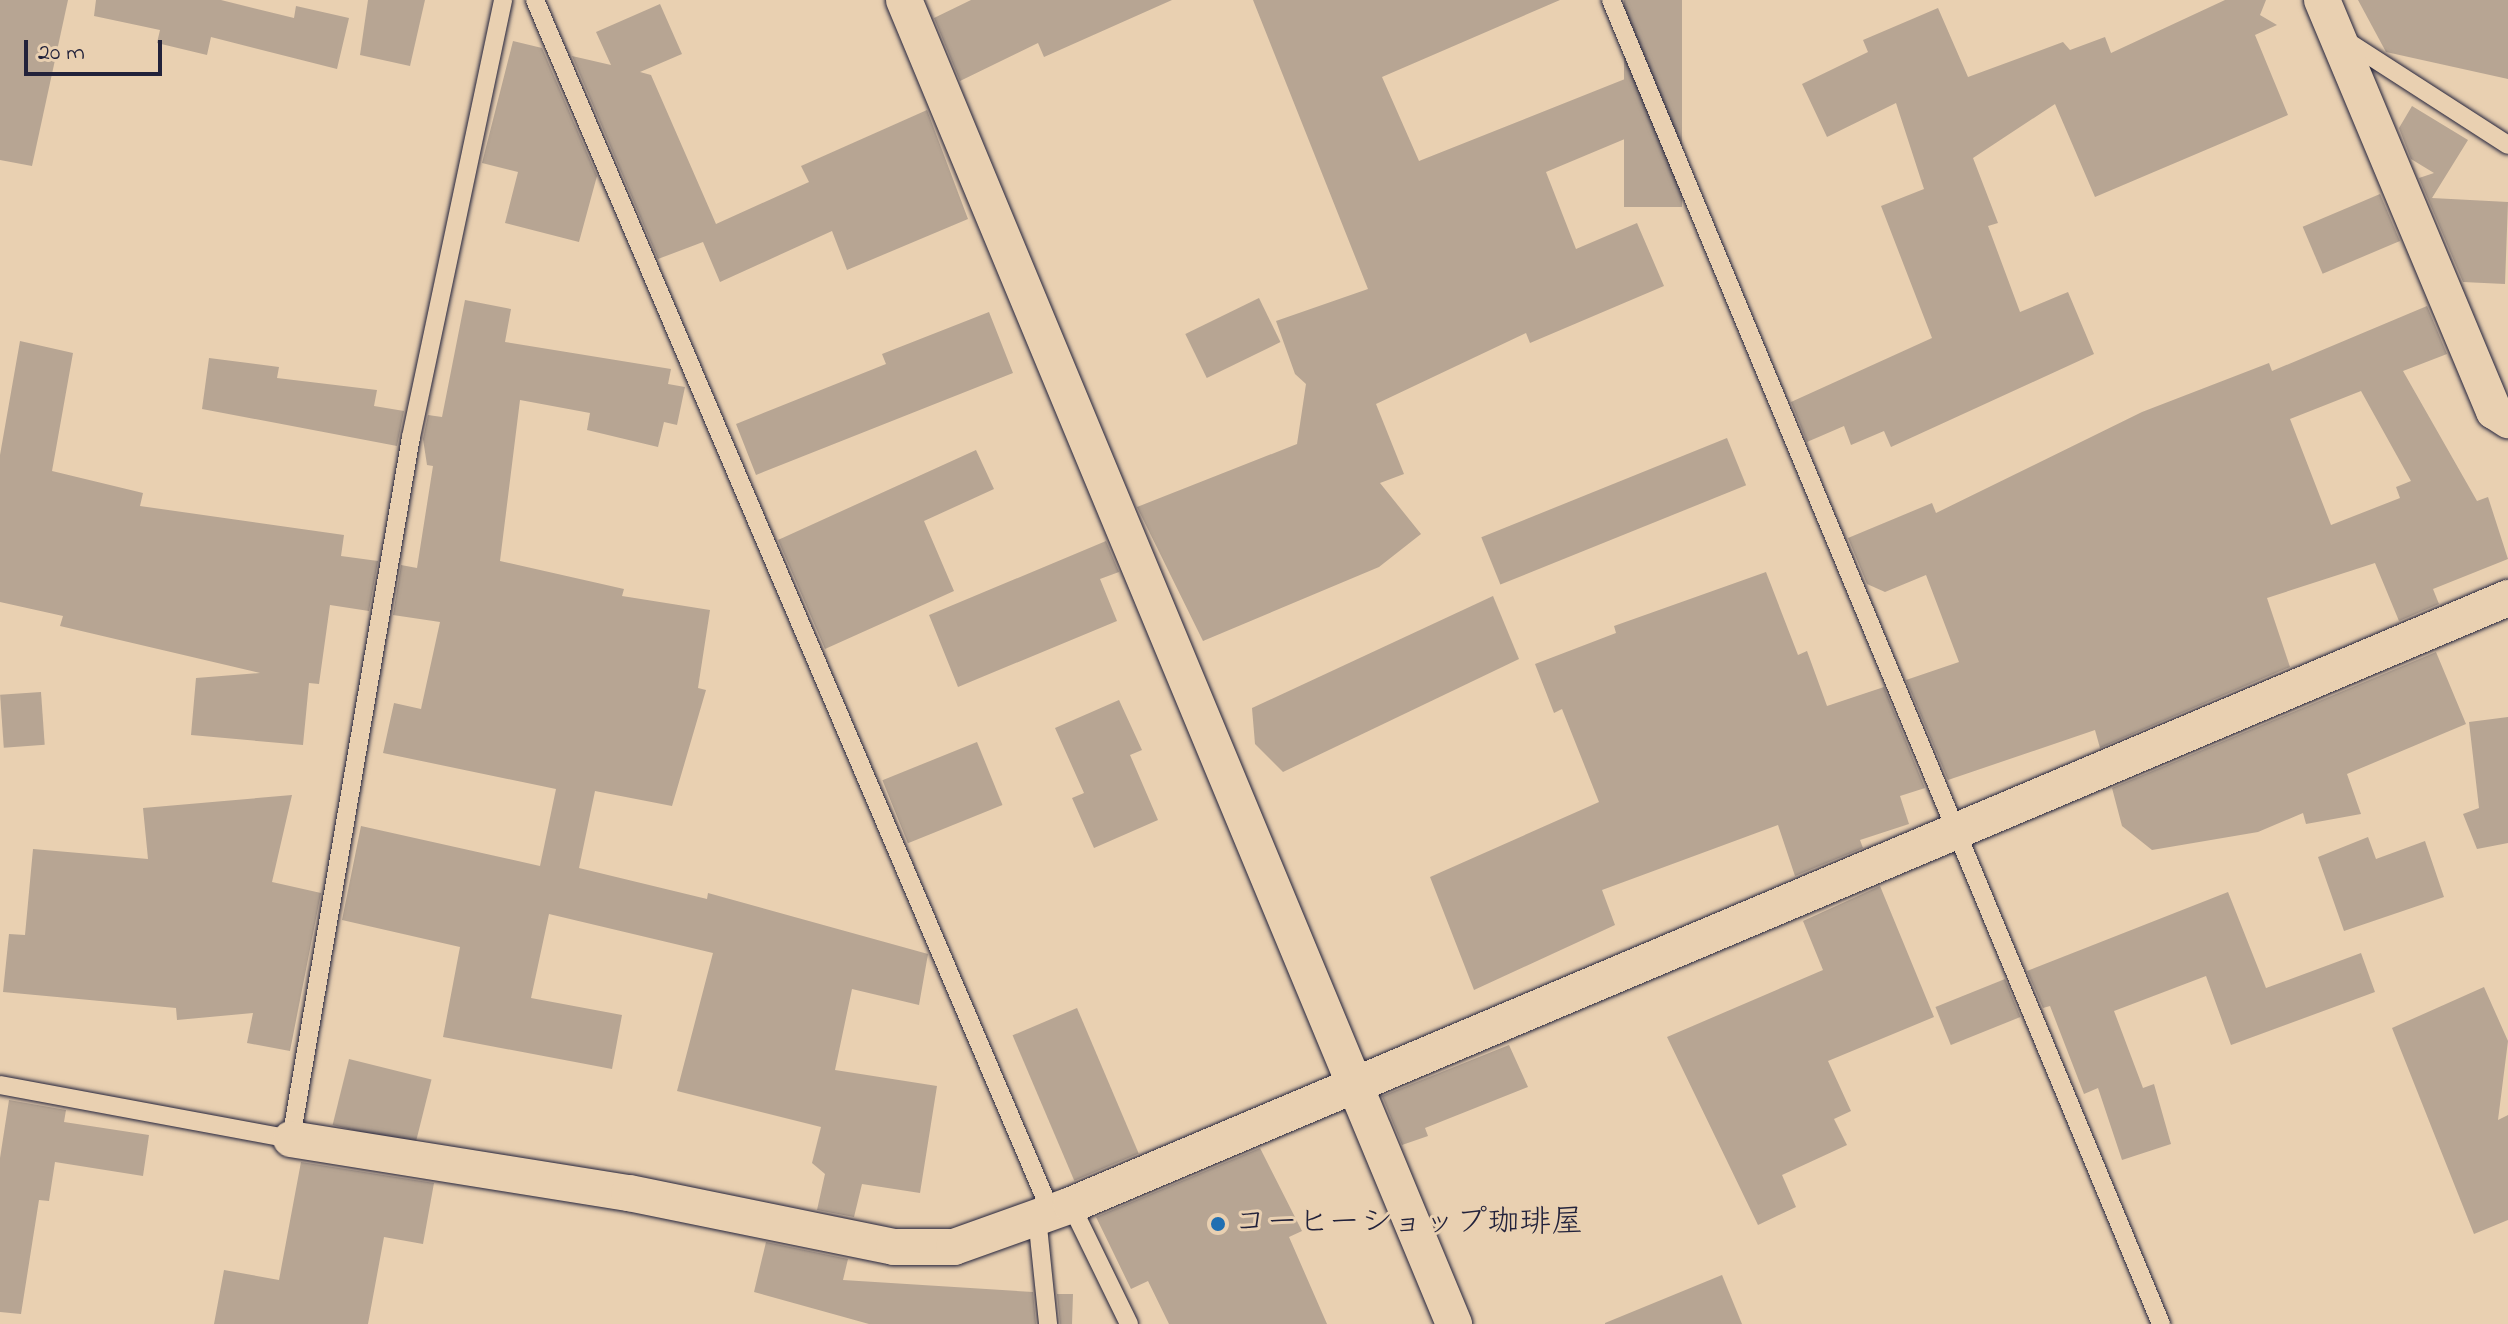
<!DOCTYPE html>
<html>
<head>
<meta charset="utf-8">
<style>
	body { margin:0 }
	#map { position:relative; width:2508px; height:1324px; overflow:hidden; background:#e9d0b1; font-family:"Indie Flower","Klee One",sans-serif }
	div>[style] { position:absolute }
	.building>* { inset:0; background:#b7a593; transform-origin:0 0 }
	.roads { filter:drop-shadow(0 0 2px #22223b) drop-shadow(0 0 2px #22223b) }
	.lane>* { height:18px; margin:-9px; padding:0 9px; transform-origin:9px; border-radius:9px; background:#e9d0b1 }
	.street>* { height:36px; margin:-18px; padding:0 18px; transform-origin:18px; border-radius:18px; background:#e9d0b1 }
	.dots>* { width:22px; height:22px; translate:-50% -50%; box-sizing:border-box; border:4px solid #e9d0b1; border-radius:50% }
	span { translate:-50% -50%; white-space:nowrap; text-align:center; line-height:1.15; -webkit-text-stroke:6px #e9d0b1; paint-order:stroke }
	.poi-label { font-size:32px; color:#22223b }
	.left { translate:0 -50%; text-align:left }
	.scale { position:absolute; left:24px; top:40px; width:138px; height:36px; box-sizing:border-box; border:4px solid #22223b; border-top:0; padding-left:10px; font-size:24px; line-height:28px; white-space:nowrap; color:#22223b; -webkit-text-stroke:6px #e9d0b1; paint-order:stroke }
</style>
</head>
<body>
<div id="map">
	<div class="building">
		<div style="clip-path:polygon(0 0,68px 0,32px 166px,0 160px)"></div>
		<div style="clip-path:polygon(96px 0,221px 0,294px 18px,296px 6px,349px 18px,337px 69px,211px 37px,207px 55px,157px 43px,160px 30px,94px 16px)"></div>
		<div style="clip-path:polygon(368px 0,425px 0,410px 66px,360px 55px)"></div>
		<div style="clip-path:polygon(971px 0,1172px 0,1044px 57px,1038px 43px,960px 81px,934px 18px)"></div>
		<div style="clip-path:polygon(1253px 0,1560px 0,1382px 77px,1419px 161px,1630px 77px,1651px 128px,1546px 172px,1576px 249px,1637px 223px,1664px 286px,1530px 343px,1526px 333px,1376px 404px,1404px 474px,1380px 483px,1421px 534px,1379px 567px,1203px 641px,1137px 507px,1297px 444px,1306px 384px,1295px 374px,1276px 321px,1368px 289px)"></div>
		<div style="left:1624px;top:0;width:58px;height:207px"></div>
		<div style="clip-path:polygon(2225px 0,2266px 0,2260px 15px,2277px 25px,2255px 35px,2288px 115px,2095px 197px,2055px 104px,1973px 158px,1998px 223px,1988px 226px,2020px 312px,2068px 292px,2094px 354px,1891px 447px,1884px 431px,1851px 445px,1844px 426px,1807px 442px,1791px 402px,1932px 338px,1881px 206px,1924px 189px,1896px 103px,1827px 137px,1802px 84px,1868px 52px,1863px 40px,1938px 8px,1968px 77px,2063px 42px,2070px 50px,2105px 37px,2111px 53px)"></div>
		<div style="clip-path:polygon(2358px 0,2508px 0,2508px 79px,2386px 52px)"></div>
		<div style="clip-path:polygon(660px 4px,682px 54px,640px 72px,651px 75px,716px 224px,809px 182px,801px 166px,927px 110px,968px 219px,847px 270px,832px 231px,720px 282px,703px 242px,658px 259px,572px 56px,611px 65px,596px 32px)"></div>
		<div style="clip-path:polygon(513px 41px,542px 48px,597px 176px,579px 242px,505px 223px,518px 172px,482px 163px)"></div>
		<div style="clip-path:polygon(2412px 106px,2468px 140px,2432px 198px,2508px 202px,2505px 284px,2463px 282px,2419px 178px,2434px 173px,2411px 159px,2399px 128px)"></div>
		<div style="left:2380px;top:194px;width:51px;height:84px;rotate:67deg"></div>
		<div style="left:1259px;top:298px;width:49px;height:82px;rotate:64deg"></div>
		<div style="clip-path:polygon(465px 300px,511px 309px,505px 342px,671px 369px,668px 384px,685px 387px,677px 425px,664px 422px,658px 447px,587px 430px,590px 413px,520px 400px,500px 561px,624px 589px,622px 596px,710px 610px,698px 688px,706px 690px,672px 806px,595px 791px,579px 868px,707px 899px,708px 893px,928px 954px,919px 1005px,852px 989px,835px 1070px,937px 1086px,920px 1193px,862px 1184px,854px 1217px,817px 1210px,825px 1174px,812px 1163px,821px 1127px,677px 1091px,713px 953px,549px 914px,531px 998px,622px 1015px,612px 1069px,443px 1037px,460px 947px,342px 920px,361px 826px,540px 866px,556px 789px,383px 753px,394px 703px,421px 709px,440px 622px,393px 615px,401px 565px,417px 568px,433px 466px,427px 465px,423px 439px,428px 415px,442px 417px)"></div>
		<div style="clip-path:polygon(evenodd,2427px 306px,2447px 354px,2403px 371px,2477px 501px,2488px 497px,2508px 559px,2433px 589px,2439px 604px,2399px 621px,2375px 563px,2267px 598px,2290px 667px,2100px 748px,2095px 730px,1948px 780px,1906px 680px,1959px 662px,1926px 575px,1885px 592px,1867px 584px,1848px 538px,1932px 503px,1936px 513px,2142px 412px,2269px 363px,2272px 371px,2427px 306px,2361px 391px,2411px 481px,2396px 487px,2400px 498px,2331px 525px,2290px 419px,2361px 391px)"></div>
		<div style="clip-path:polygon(989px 312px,1013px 373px,756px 475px,736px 424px,886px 364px,882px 354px)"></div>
		<div style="clip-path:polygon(20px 341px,73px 353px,52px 471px,143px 493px,140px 506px,344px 535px,341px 556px,378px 561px,369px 611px,330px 605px,319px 684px,309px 683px,303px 745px,191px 735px,196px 678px,260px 673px,60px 626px,63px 616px,0 602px,0 455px)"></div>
		<div style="clip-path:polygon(209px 358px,279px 367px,277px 378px,377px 390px,374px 406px,404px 411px,397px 446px,202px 409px)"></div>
		<div style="left:1727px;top:438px;width:51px;height:265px;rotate:68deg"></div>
		<div style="clip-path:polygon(976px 450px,994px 489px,924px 521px,954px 591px,825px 649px,778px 540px)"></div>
		<div style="clip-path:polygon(1106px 541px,1119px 572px,1100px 579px,1117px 621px,958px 687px,929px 615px)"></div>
		<div style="clip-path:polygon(1766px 572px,1798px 655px,1807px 651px,1827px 706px,1884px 687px,1925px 788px,1900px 796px,1909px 824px,1860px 840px,1863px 848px,1795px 876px,1778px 825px,1602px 890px,1615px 925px,1474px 990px,1430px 877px,1599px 802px,1562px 709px,1554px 713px,1535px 664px,1616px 633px,1614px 626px)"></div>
		<div style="clip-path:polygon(1493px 596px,1519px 659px,1283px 772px,1255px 744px,1252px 708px)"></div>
		<div style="clip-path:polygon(2436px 652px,2466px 724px,2347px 774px,2361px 814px,2306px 824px,2303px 813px,2258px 832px,2152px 850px,2122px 826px,2112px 788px)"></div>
		<div style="left:41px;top:692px;width:53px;height:41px;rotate:86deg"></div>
		<div style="clip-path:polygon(1119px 700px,1142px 750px,1130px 755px,1158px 820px,1094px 848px,1072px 798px,1084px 793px,1055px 728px)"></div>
		<div style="clip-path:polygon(2508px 717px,2508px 843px,2477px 849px,2463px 814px,2479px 808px,2469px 722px)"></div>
		<div style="left:977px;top:742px;width:68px;height:102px;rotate:68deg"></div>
		<div style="clip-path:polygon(292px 795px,272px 882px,321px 893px,290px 1051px,247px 1043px,253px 1013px,177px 1020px,176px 1008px,3px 992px,9px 934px,25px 935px,33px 849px,148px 859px,143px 808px)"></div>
		<div style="clip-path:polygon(2368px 837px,2376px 859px,2425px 841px,2444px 897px,2344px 931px,2318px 857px)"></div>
		<div style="clip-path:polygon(1880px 886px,1934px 1017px,1828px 1061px,1851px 1111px,1834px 1119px,1847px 1145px,1782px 1175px,1796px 1207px,1758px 1225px,1667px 1037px,1823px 970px,1803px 921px)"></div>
		<div style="clip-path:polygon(2228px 892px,2266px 988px,2361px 953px,2375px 992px,2231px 1045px,2206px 976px,2114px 1011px,2143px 1088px,2154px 1084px,2171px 1144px,2122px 1160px,2098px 1088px,2084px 1094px,2050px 1006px,2043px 1008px,2027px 971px)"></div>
		<div style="left:2005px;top:979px;width:41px;height:75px;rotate:68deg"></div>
		<div style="clip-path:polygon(2484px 987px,2508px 1041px,2498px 1120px,2508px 1115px,2508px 1220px,2474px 1234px,2392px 1028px)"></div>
		<div style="left:1077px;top:1008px;width:158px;height:70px;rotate:67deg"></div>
		<div style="clip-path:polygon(1509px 1045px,1528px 1087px,1425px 1128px,1428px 1136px,1402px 1145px,1382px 1096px)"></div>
		<div style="left:349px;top:1059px;width:85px;height:68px;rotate:14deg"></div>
		<div style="clip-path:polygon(9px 1100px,66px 1110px,64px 1122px,149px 1135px,143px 1176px,55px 1162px,49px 1201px,39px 1200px,21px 1314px,0 1312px,0 1158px)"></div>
		<div style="clip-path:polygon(1260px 1148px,1302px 1231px,1289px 1237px,1327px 1324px,1169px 1324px,1148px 1281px,1131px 1289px,1096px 1217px)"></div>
		<div style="clip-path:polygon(301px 1162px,434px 1183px,423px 1244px,384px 1237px,368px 1324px,214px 1324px,224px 1270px,279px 1280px)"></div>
		<div style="clip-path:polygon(766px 1242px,848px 1259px,843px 1280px,1033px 1292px,1036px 1324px,869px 1324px,754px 1292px)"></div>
		<div style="clip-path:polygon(1722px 1275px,1742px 1324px,1605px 1324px,1605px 1323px)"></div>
		<div style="clip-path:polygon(1057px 1294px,1073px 1294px,1072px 1324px,1060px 1324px)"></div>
	</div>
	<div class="roads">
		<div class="lane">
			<div style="left:535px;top:0;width:1317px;rotate:66.94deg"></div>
			<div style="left:1611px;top:0;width:1434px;rotate:67.44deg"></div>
			<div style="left:2342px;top:38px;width:197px;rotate:32.8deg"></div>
			<div style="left:0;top:1085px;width:296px;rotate:10.5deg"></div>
			<div style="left:291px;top:1139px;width:712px;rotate:-80.3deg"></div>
			<div style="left:411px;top:437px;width:447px;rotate:-78.1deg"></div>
			<div style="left:1071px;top:1205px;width:132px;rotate:64deg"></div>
			<div style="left:1037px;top:1217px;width:108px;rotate:84.1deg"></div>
		</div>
		<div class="street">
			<div style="left:904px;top:0;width:1434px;rotate:67.44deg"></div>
			<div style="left:2322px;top:0;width:446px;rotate:67.3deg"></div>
			<div style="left:2494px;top:411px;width:17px;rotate:33deg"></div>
			<div style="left:291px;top:1139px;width:342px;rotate:9.1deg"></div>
			<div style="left:629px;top:1193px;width:270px;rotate:11.5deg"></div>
			<div style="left:894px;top:1247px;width:60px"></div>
			<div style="left:954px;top:1247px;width:124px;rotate:-19.7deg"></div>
			<div style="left:1071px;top:1205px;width:1560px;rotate:-22.9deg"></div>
		</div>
	</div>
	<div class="dots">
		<div style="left:1218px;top:1224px;background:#1f6fb2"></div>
	</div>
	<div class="poi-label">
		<span class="left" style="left:1234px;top:1224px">コーヒーショップ珈琲屋</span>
	</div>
	<div class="scale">20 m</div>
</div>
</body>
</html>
